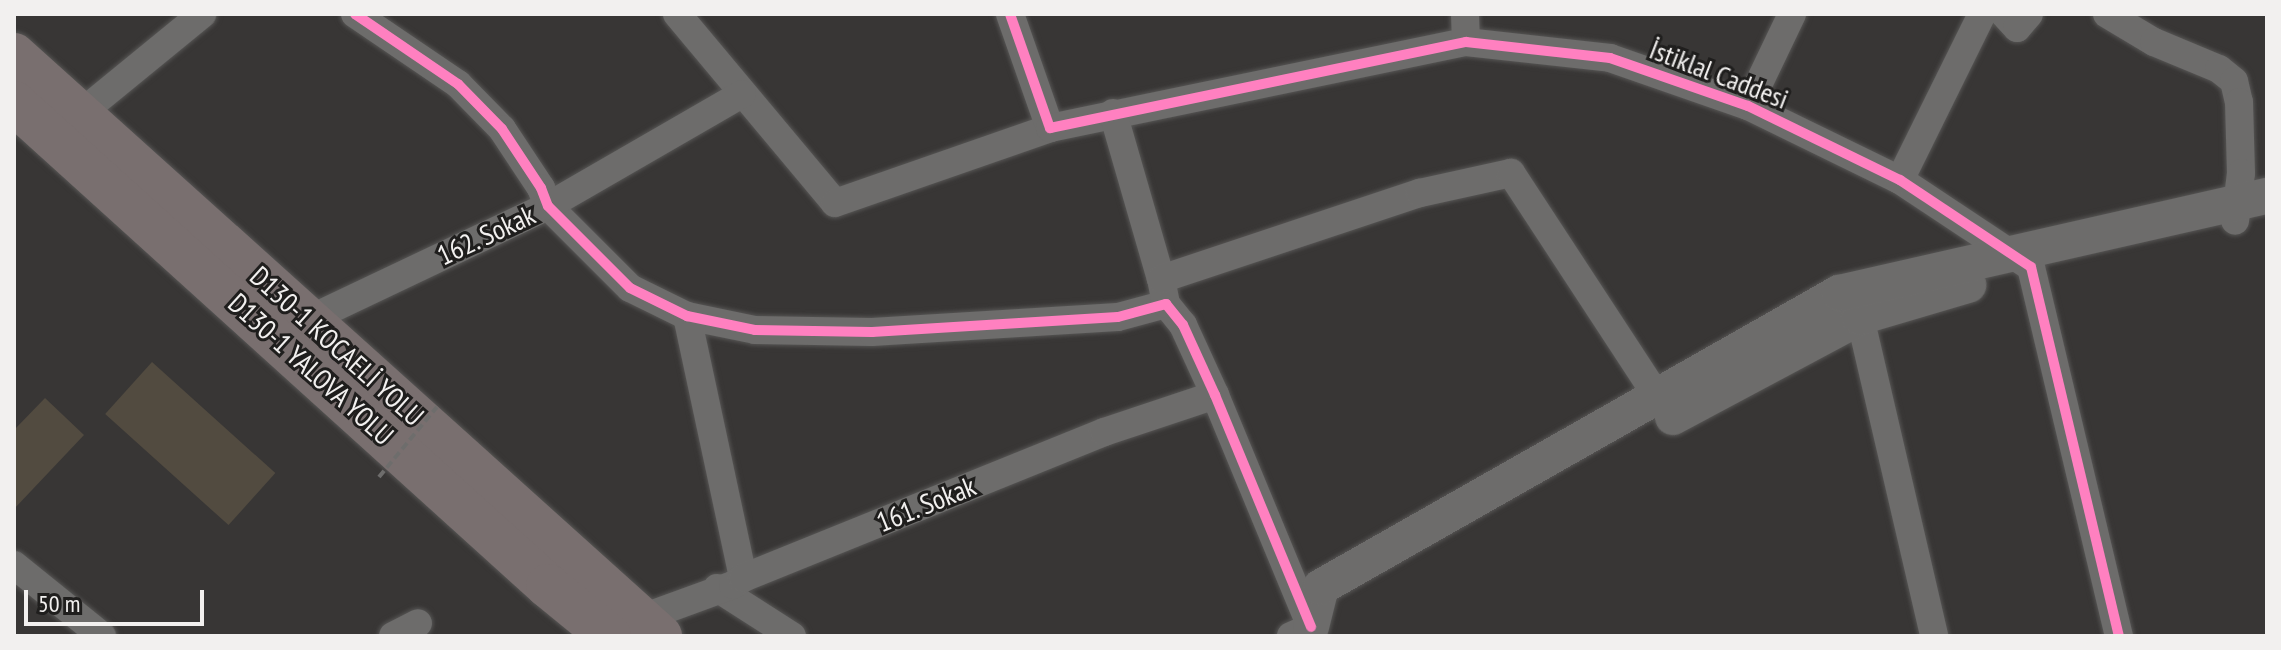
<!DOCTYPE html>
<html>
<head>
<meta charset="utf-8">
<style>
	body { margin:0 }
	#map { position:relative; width:2281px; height:650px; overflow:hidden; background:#383635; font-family:"PT Sans Narrow",sans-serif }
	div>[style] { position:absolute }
	.building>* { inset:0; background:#524b40; transform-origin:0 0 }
	.roads { filter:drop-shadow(0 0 2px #565554) drop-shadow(0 0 2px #565554) }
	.minor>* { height:28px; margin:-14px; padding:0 14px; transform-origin:14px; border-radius:14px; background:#6d6c6b }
	.tertiary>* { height:36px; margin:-18px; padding:0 18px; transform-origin:18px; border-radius:18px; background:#6d6c6b }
	.trunk>* { height:44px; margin:-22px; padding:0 22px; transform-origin:22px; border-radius:22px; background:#796f6f }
	.path-bridge>* { height:4px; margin-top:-2px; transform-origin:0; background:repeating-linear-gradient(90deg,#6e6d6c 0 8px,transparent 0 12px) }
	.cycleway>* { height:10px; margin:-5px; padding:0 5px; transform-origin:5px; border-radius:5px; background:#ff80c0 }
	span { translate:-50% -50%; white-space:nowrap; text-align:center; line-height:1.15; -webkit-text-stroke:6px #1f1e1d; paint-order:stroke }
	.street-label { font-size:28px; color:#f2f0ef }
	.frame { position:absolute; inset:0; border:16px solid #f2f0ef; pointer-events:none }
	.scale { position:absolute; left:24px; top:590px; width:180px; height:36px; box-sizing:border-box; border:4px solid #f2f0ef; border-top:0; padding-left:10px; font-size:24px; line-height:28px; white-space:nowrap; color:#f2f0ef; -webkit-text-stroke:6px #1f1e1d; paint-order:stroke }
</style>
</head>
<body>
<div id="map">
	<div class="building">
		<div style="left:152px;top:362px;width:166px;height:70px;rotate:42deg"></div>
		<div style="clip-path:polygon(45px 398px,84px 435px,14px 509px,14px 430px)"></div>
	</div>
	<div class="roads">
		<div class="minor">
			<div style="left:355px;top:14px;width:125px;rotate:34.2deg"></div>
			<div style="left:458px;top:84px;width:63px;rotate:45.6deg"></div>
			<div style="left:502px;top:129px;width:71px;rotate:56.5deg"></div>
			<div style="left:541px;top:188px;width:19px;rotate:69deg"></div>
			<div style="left:548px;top:206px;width:116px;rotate:45deg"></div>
			<div style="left:630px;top:288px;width:64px;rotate:26.2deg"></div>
			<div style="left:687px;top:316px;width:69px;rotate:11.6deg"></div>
			<div style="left:755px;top:330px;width:117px;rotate:1deg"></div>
			<div style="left:872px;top:332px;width:246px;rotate:-3.5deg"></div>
			<div style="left:1118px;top:317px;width:50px;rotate:-15.2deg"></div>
			<div style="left:1166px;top:304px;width:27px;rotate:51deg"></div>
			<div style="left:1183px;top:325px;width:77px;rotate:65.4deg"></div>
			<div style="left:1215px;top:395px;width:251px;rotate:67.5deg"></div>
			<div style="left:1311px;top:627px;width:22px;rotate:156deg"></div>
			<div style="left:677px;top:14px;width:246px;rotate:50.1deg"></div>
			<div style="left:835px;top:203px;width:228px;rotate:-19.2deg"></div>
			<div style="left:1010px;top:14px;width:121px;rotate:70.7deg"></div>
			<div style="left:1050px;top:128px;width:425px;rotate:-11.7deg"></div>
			<div style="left:1466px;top:42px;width:145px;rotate:6.3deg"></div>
			<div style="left:1610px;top:58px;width:146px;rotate:19.2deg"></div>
			<div style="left:1748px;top:106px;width:169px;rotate:26deg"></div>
			<div style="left:1900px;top:180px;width:157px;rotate:33.6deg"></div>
			<div style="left:2031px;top:267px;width:379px;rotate:76.6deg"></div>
			<div style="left:1465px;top:14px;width:28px;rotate:88deg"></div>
			<div style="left:2004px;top:14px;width:19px;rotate:47deg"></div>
			<div style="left:2017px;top:28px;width:18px;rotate:-49deg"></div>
			<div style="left:2107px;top:14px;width:55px;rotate:30.8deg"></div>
			<div style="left:2154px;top:42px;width:70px;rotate:22.6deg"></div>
			<div style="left:2219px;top:69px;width:19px;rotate:39deg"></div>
			<div style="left:2234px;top:81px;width:22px;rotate:77deg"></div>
			<div style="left:2239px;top:102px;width:71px;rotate:88.4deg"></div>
			<div style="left:2241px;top:173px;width:48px;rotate:97.1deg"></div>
			<div style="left:1748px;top:106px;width:102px;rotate:-64.4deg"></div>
			<div style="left:1113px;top:113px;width:173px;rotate:73.9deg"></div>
			<div style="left:80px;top:114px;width:158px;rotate:-39.3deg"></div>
			<div style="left:1900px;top:180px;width:185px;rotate:-63.7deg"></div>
			<div style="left:1847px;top:302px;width:20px;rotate:49deg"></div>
			<div style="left:1860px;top:317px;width:327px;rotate:76.9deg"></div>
			<div style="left:1166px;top:304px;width:25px;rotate:-101deg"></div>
			<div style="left:1161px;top:279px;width:273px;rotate:-18.4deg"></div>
			<div style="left:1420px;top:193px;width:93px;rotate:-12.4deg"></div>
			<div style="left:1511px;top:173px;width:288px;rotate:56.8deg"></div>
			<div style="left:687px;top:316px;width:268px;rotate:77.9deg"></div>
			<div style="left:308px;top:320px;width:266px;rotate:-25.4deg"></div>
			<div style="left:548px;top:206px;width:224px;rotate:-30deg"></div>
			<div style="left:14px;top:565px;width:113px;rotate:38.9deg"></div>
			<div style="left:717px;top:588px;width:89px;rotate:32.6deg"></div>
			<div style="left:643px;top:623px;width:16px;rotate:-38deg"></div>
			<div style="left:656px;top:613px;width:82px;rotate:-20deg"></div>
			<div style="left:733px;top:585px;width:12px;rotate:-35deg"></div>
			<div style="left:743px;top:578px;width:389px;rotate:-22deg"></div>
			<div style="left:1104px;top:432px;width:117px;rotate:-18.4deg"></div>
			<div style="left:393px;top:636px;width:28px;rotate:-27deg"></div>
		</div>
		<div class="tertiary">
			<div style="left:1673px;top:417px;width:212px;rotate:-28.1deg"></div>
			<div style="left:1860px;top:317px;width:113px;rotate:-16.5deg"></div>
			<div style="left:1311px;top:627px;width:41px;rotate:-76deg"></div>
			<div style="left:1321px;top:587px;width:596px;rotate:-29.58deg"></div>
			<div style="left:1839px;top:293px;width:439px;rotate:-12.8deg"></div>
		</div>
		<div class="trunk">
			<div style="left:14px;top:55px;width:869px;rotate:41.97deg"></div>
			<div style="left:14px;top:103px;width:720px;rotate:42.13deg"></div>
			<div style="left:548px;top:586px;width:79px;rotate:39.3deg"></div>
		</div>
	</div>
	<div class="path-bridge">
		<div style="left:379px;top:477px;width:91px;rotate:-50.4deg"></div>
	</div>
	<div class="cycleway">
		<div style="left:355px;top:14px;width:125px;rotate:34.2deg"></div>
		<div style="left:458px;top:84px;width:63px;rotate:45.6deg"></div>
		<div style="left:502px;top:129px;width:71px;rotate:56.5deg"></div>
		<div style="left:541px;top:188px;width:19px;rotate:69deg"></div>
		<div style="left:548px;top:206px;width:116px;rotate:45deg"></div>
		<div style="left:630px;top:288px;width:64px;rotate:26.2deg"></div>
		<div style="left:687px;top:316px;width:69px;rotate:11.6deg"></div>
		<div style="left:755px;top:330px;width:117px;rotate:1deg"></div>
		<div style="left:872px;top:332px;width:246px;rotate:-3.5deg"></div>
		<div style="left:1118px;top:317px;width:50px;rotate:-15.2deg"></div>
		<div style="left:1166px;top:304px;width:27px;rotate:51deg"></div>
		<div style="left:1183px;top:325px;width:77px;rotate:65.4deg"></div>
		<div style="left:1215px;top:395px;width:251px;rotate:67.5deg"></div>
		<div style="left:1010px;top:14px;width:121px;rotate:70.7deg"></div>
		<div style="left:1050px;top:128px;width:425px;rotate:-11.7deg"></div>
		<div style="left:1466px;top:42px;width:145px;rotate:6.3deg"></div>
		<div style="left:1610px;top:58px;width:146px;rotate:19.2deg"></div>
		<div style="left:1748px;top:106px;width:169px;rotate:26deg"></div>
		<div style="left:1900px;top:180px;width:157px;rotate:33.6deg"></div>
		<div style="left:2031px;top:267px;width:379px;rotate:76.6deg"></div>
	</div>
	<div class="street-label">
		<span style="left:1719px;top:74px;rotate:21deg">İstiklal Caddesi</span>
		<span style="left:486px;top:235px;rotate:-25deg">162. Sokak</span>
		<span style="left:337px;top:346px;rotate:42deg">D130-1 KOCAELİ YOLU</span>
		<span style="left:311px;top:369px;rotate:42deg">D130-1 YALOVA YOLU</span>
		<span style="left:926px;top:504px;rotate:-22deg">161. Sokak</span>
	</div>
	<div class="frame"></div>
	<div class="scale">50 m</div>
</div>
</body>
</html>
